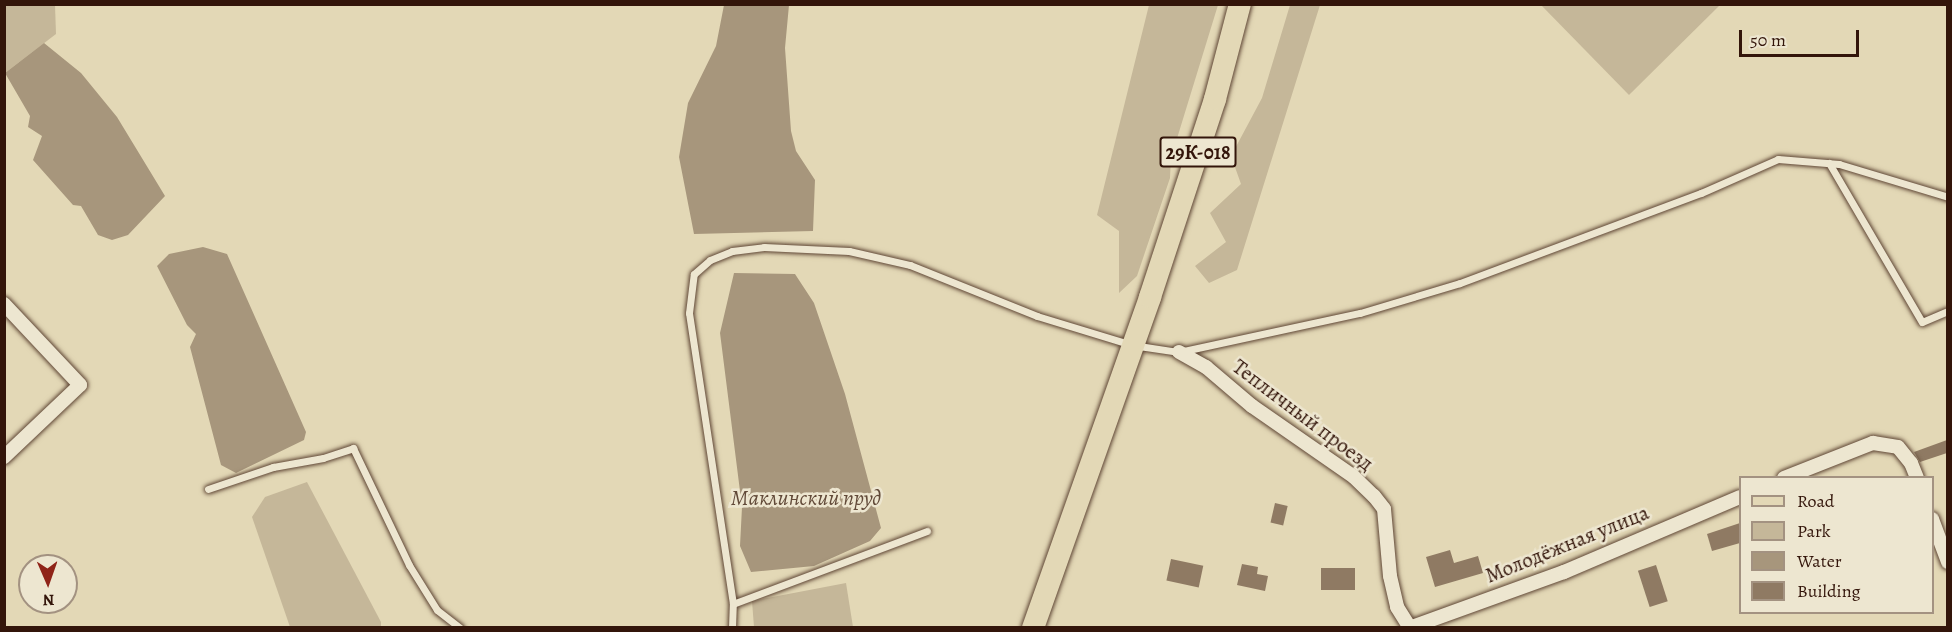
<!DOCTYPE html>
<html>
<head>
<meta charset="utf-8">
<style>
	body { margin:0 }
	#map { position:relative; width:1952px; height:632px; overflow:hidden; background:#e3d8b6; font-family:Alegreya,serif }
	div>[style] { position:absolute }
	.green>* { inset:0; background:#c5b799 }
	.water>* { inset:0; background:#a7967c }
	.building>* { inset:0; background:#8f7a63; transform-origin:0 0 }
	.roads { filter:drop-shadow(0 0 2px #5f4635) drop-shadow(0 0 2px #5f4635) }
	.service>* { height:7px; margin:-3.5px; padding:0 3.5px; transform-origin:3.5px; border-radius:3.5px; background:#ede6d0 }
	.minor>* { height:14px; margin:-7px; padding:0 7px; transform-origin:7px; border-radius:7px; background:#ede6d0 }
	.primary>* { height:22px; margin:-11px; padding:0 11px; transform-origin:11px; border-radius:11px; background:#e3d8b6 }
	span { translate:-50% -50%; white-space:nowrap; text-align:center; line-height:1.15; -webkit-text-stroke:5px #ede6d0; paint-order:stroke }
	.shield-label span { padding:2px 4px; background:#ede6d0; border:2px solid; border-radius:4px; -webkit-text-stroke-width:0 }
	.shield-label { font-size:20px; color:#33150a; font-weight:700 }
	.street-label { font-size:21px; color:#33150a }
	.water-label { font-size:22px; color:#614938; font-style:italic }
	.frame { position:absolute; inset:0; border:6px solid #33150a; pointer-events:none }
	.legend { position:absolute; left:1739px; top:476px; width:195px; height:138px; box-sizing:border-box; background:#ede6d0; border:2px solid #a39281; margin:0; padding:8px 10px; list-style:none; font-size:18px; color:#33150a }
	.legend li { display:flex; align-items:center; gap:12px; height:30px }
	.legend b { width:30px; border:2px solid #a39281 }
	.north { position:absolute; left:18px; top:554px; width:60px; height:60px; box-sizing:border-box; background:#ede6d0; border:2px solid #a39281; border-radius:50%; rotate:178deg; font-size:16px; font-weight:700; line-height:24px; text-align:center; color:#33150a }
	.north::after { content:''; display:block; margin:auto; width:21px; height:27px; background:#8f2418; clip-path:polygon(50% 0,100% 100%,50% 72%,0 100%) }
	.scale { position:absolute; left:1739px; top:30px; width:120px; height:27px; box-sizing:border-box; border:3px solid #33150a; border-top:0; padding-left:8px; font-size:18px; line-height:21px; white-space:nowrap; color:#33150a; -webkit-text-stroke:4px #ede6d0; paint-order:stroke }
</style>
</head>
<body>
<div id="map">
	<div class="green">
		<div style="clip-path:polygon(5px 5px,55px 5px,56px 34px,5px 73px)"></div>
		<div style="clip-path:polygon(1149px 5px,1218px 5px,1171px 158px,1170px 178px,1137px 276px,1119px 293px,1119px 231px,1097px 215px)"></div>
		<div style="clip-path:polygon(1290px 5px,1320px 5px,1237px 270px,1209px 283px,1195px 266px,1226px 242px,1210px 213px,1241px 184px,1231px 156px,1262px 98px)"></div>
		<div style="clip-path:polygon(1541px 5px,1720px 5px,1629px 95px)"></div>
		<div style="clip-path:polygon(307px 482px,381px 622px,381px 627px,290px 627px,252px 517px,265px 497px)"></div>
		<div style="clip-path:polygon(846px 583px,853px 627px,754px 627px,752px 601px)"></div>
	</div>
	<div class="water">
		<div style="clip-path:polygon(724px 5px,789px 5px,785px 48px,791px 131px,796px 151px,815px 180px,813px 231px,694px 234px,679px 157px,688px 103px,716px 46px)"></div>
		<div style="clip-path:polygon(44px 43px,81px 73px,117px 117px,165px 196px,128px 235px,112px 240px,98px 235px,81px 206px,73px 205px,33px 160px,42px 136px,28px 127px,30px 116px,5px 73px)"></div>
		<div style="clip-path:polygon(203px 247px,227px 254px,306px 432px,304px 440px,236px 473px,221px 465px,190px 347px,196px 334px,187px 325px,157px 266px,169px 254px)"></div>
		<div style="clip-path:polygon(734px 273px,795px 274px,814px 303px,845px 394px,881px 528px,870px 541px,814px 566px,751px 572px,740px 546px,742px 507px,720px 333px)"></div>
	</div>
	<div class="building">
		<div style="clip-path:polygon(1947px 440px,1947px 453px,1920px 462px,1914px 452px)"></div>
		<div style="left:1275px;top:503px;width:13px;height:20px;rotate:13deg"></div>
		<div style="clip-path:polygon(1740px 523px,1740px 543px,1712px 551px,1707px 534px)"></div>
		<div style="clip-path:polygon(1450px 550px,1454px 563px,1478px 556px,1483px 573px,1435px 587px,1426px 557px)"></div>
		<div style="left:1171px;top:559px;width:33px;height:22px;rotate:12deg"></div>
		<div style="clip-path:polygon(1242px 564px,1258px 567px,1257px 574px,1268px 576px,1265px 591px,1237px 585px)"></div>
		<div style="left:1656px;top:565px;width:38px;height:19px;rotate:72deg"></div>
		<div style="left:1355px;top:568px;width:22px;height:34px;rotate:90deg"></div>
	</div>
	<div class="roads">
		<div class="service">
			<div style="left:1829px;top:163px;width:184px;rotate:59.7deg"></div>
			<div style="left:1922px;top:322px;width:28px;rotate:-23deg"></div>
			<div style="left:208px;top:489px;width:69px;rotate:-18.7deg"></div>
			<div style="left:273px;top:467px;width:51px;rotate:-10.2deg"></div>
			<div style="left:323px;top:458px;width:32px;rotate:-18deg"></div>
			<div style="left:353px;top:448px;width:130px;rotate:64.4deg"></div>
			<div style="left:409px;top:565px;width:53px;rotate:58.1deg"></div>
			<div style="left:437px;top:610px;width:29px;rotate:38deg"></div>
			<div style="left:927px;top:531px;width:207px;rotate:159.4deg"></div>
			<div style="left:733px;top:604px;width:294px;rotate:-98.6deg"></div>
			<div style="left:689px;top:313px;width:39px;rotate:-83deg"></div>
			<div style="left:694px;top:274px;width:21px;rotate:-41deg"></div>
			<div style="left:710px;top:260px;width:24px;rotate:-22deg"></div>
			<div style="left:732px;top:251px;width:32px;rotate:-7deg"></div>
			<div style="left:764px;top:247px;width:85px;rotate:2.7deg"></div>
			<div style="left:849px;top:251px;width:63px;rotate:12.9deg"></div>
			<div style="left:910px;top:265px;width:137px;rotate:21.9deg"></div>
			<div style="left:1037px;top:316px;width:99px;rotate:17deg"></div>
			<div style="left:1132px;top:345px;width:48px;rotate:8.5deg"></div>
			<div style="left:1179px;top:352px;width:185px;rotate:-12.2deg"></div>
			<div style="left:1360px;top:313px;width:104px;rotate:-16.7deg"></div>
			<div style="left:1460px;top:283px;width:257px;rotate:-20.5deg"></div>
			<div style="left:1701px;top:193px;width:84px;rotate:-23.8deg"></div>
			<div style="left:1778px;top:159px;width:61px;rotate:4.7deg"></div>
			<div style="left:1839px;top:164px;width:114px;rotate:16.8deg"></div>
			<div style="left:732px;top:628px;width:24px;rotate:-88deg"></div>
		</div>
		<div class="minor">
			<div style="left:4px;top:304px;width:111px;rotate:46.8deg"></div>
			<div style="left:80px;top:385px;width:105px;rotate:136.5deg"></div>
			<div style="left:1179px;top:352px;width:31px;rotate:29deg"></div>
			<div style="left:1206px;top:367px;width:60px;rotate:40.3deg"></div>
			<div style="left:1252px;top:406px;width:124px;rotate:34.8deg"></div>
			<div style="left:1354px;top:477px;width:28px;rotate:44deg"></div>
			<div style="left:1374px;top:496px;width:16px;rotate:52deg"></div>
			<div style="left:1384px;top:509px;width:67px;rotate:84.9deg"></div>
			<div style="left:1390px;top:576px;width:32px;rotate:77deg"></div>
			<div style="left:1397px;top:607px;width:25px;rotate:58deg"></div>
			<div style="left:1784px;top:478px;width:96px;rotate:-21.5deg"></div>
			<div style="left:1873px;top:443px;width:25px;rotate:9deg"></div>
			<div style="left:1898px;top:447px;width:21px;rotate:51deg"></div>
			<div style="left:1911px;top:463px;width:16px;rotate:68deg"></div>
			<div style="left:1932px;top:519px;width:46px;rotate:69.6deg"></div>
			<div style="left:1409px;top:628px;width:165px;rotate:-19.9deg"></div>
			<div style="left:1564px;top:572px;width:191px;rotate:-23.1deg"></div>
		</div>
		<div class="primary">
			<div style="left:1033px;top:628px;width:351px;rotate:-70.5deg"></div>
			<div style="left:1150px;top:297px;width:208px;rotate:-71.8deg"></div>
			<div style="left:1215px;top:99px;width:98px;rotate:-75.3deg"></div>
		</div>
	</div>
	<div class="shield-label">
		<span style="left:1198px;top:152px">29К-018</span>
	</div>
	<div class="street-label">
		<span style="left:1303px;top:415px;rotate:37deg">Тепличный проезд</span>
		<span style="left:1567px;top:544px;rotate:-22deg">Молодёжная улица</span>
	</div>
	<div class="water-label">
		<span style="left:806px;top:499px">Маклинский пруд</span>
	</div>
	<div class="frame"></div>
	<ul class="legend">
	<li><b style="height:8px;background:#e3d8b6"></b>Road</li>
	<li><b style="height:16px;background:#c5b799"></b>Park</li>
	<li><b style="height:16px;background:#a7967c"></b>Water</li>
	<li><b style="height:16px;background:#8f7a63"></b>Building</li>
	</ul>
	<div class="north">N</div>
	<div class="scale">50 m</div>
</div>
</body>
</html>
